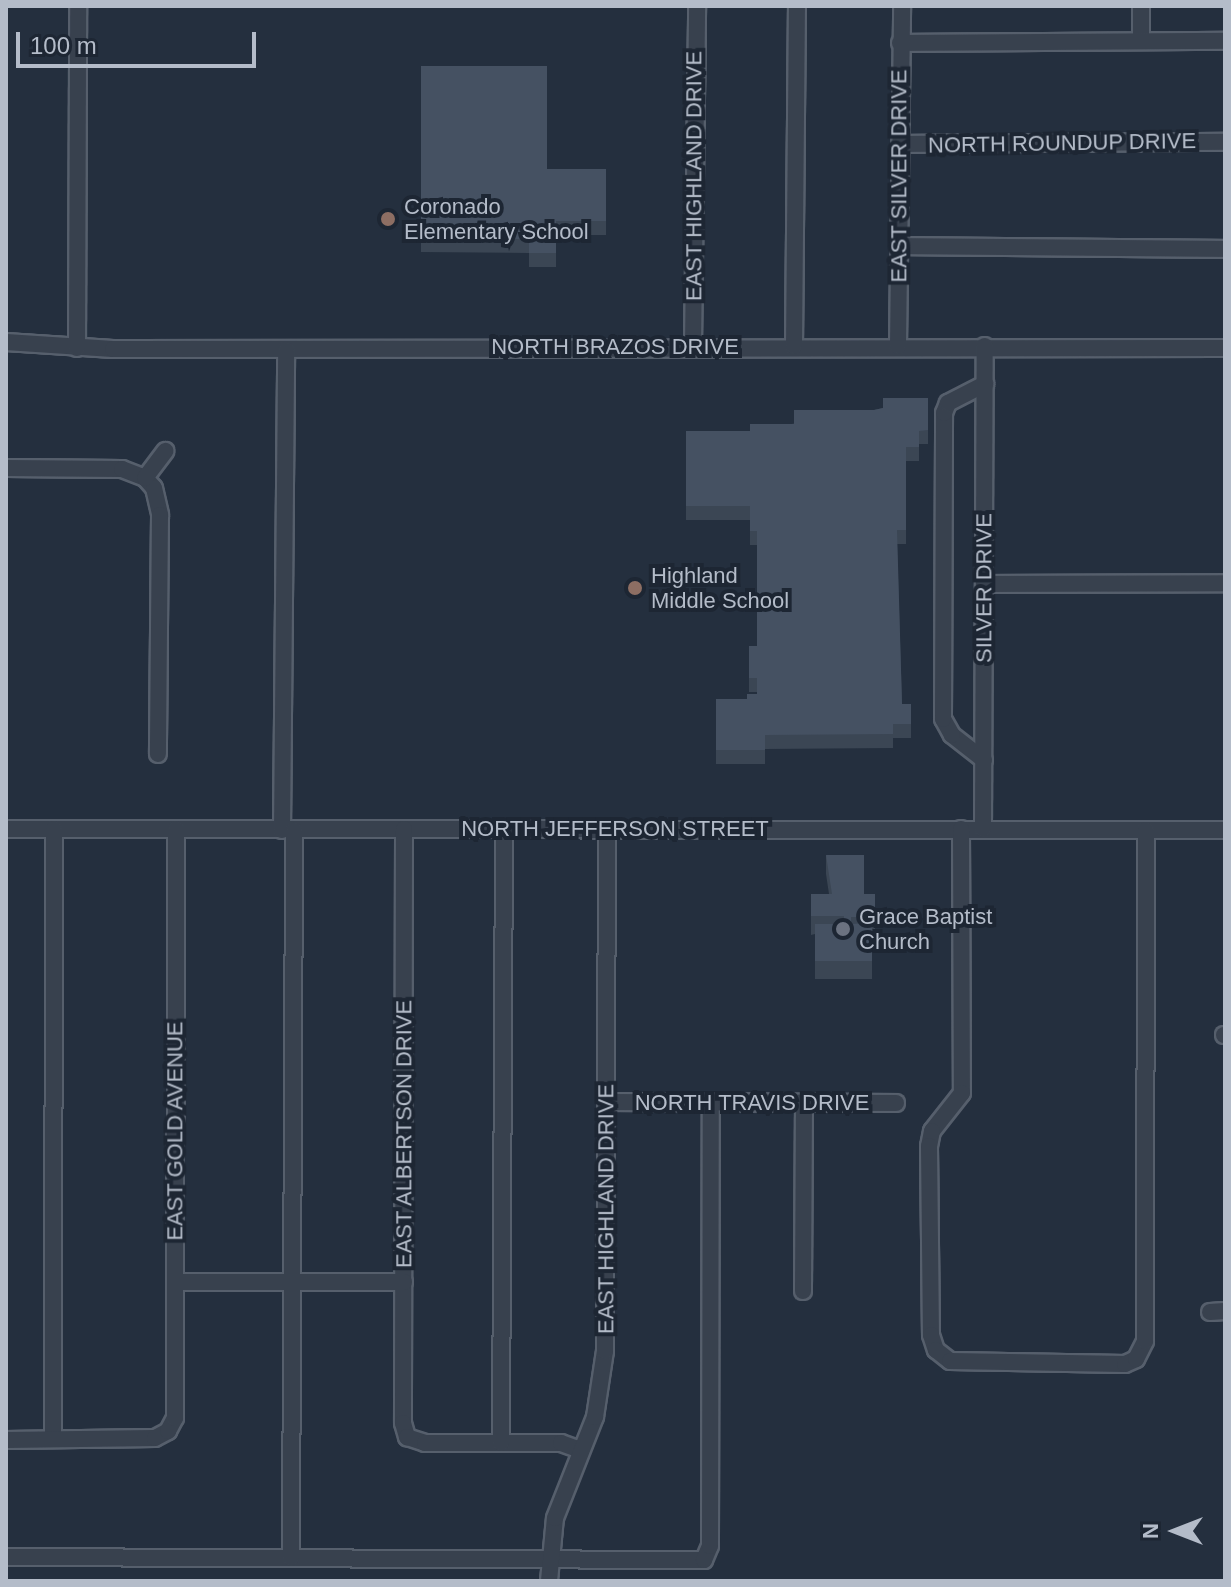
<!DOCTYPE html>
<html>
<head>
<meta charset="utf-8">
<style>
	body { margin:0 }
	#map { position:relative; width:1231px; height:1587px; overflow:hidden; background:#242f3e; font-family:Helvetica,sans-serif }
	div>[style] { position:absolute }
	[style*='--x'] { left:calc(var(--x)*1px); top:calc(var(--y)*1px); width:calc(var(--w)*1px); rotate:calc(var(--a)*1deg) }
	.roads { filter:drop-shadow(2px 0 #565f6c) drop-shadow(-2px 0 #565f6c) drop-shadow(0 2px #565f6c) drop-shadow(0 -2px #565f6c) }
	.minor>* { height:16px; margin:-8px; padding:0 8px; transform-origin:8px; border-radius:8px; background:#38414e }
	.wall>* { inset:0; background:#3b4654 }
	.building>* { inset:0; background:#455162 }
	.dots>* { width:22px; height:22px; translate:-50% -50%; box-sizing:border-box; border:4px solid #1d2633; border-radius:50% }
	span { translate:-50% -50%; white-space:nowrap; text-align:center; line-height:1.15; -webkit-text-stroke:8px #1d2633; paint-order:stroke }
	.street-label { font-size:22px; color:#b4bcc9 }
	.poi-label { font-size:22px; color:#b4bcc9 }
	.left { translate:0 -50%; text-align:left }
	.frame { position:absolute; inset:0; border:8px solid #b4bcc9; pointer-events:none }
	.north { position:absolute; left:1135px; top:1491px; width:80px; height:80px; -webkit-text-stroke:6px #1d2633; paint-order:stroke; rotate:270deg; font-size:22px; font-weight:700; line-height:32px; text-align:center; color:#b4bcc9 }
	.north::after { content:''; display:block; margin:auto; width:28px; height:36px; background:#b4bcc9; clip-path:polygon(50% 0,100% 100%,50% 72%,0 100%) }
	.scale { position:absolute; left:16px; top:32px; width:240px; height:36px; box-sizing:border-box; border:4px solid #b4bcc9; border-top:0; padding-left:10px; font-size:24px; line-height:28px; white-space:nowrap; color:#b4bcc9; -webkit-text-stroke:6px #1d2633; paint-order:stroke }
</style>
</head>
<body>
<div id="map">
	<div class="roads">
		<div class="minor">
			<i style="--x:1141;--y:41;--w:35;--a:-90"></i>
			<i style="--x:900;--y:43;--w:325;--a:-0.4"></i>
			<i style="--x:900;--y:144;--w:325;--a:-0.4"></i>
			<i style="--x:899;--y:246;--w:326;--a:0.5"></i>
			<i style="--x:6;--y:342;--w:107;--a:3.7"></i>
			<i style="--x:113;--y:349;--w:1112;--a:-0.05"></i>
			<i style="--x:693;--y:346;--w:340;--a:-89.3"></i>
			<i style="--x:794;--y:346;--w:340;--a:-89.5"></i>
			<i style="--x:898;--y:346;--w:340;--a:-89.3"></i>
			<i style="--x:77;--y:348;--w:342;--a:-89.8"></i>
			<i style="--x:6;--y:468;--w:116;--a:0.5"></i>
			<i style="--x:122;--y:469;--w:25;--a:21"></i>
			<i style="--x:145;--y:478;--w:13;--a:48"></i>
			<i style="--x:154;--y:488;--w:28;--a:77"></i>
			<i style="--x:160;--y:515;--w:239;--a:90.5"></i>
			<i style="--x:145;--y:478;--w:34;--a:-53"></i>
			<i style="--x:984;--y:584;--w:241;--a:-0.2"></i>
			<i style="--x:984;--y:760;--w:41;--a:-142"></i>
			<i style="--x:952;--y:735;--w:18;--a:-119"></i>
			<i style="--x:943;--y:719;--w:306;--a:-89.8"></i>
			<i style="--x:944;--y:413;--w:11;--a:-68"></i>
			<i style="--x:948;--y:403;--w:42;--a:-27.2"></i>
			<i style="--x:6;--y:829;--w:1219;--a:0.05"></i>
			<i style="--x:404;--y:829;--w:594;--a:90.1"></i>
			<i style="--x:403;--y:1423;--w:15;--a:74"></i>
			<i style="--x:407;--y:1437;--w:19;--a:18"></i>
			<i style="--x:425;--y:1443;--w:136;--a:0"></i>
			<i style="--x:561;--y:1443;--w:20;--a:20"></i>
			<i style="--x:961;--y:829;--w:264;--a:89.8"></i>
			<i style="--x:962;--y:1093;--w:48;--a:128.3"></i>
			<i style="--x:932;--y:1131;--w:15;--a:101"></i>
			<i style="--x:929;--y:1146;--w:189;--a:89.4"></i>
			<i style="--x:931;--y:1335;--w:16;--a:72"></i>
			<i style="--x:936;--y:1350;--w:18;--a:38"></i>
			<i style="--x:950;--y:1361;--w:175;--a:1"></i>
			<i style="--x:1125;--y:1364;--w:12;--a:-24"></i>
			<i style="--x:1136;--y:1359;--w:20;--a:-63"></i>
			<i style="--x:1145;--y:1341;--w:511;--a:-89.89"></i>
			<i style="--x:983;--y:829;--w:483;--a:-89.8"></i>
			<i style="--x:282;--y:830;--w:480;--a:-89.5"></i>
			<i style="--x:1224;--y:1035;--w:1;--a:0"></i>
			<i style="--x:608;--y:1102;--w:288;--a:0.2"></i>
			<i style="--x:175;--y:1282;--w:229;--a:0"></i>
			<i style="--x:803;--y:1291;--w:188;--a:-89.7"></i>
			<i style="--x:1210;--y:1312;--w:15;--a:-4"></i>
			<i style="--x:53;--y:1439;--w:610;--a:-89.91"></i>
			<i style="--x:6;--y:1440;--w:149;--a:-0.8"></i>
			<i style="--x:155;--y:1438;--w:15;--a:-28"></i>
			<i style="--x:168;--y:1431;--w:15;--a:-62"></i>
			<i style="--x:175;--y:1418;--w:589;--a:-89.9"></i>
			<i style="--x:501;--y:1443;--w:614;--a:-89.72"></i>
			<i style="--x:6;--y:1557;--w:698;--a:0.25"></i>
			<i style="--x:704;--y:1560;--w:15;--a:-67"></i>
			<i style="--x:710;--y:1546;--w:444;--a:-89.9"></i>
			<i style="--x:291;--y:1558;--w:728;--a:-89.76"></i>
			<i style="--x:549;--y:1581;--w:63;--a:-84.6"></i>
			<i style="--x:555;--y:1518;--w:109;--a:-68.4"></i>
			<i style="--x:595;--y:1417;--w:67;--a:-81.4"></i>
			<i style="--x:605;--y:1351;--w:522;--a:-89.78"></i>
		</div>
	</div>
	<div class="wall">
		<i style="clip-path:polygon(421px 66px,547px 169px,606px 169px,606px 235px,556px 235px,556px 267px,529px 267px,529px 253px,421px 252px)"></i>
		<i style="clip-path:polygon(928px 398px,928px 444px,919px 444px,919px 461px,906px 461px,906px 544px,897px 544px,902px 704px,911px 704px,911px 738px,893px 738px,893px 748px,765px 749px,765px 764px,716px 764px,716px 699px,747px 699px,757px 694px,757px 692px,749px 692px,749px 646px,757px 646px,757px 545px,750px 545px,750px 520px,686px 520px,686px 431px,750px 431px,874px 410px)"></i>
		<i style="clip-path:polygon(826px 855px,864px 894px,875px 894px,875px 935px,872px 935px,872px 979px,815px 979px,815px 934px,811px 935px,811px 894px,829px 894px,826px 874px)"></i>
	</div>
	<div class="building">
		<i style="clip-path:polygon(421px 66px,547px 66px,547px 169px,606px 169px,606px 221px,556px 221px,556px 253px,529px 253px,529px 239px,421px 239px)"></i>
		<i style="clip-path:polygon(883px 398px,928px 398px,928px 430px,919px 431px,919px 447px,906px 447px,906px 530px,897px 530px,902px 704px,911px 704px,911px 724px,893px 724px,893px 734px,765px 735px,765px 750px,716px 750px,716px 699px,747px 699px,747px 694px,757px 694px,757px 678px,749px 678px,749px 646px,757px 646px,757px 531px,750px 531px,750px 506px,686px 506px,686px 431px,750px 431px,750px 424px,794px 424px,794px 410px,874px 410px,883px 408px)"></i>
		<i style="clip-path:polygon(826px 855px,864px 855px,864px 894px,875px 894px,875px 917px,851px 917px,851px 924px,872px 923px,872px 961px,815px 961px,815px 924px,844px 924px,844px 916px,811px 916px,811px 894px,832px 894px)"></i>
	</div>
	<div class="dots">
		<i style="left:388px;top:219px;background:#8d6e63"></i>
		<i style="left:635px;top:588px;background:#8d6e63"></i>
		<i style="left:843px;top:929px;background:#6b7280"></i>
	</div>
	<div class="street-label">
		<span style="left:1062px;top:143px;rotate:-1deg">NORTH ROUNDUP DRIVE</span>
		<span style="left:694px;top:176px;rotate:-90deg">EAST HIGHLAND DRIVE</span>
		<span style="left:899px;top:176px;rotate:-90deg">EAST SILVER DRIVE</span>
		<span style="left:615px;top:347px">NORTH BRAZOS DRIVE</span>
		<span style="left:984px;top:588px;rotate:-90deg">SILVER DRIVE</span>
		<span style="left:615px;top:829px">NORTH JEFFERSON STREET</span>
		<span style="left:752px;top:1103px">NORTH TRAVIS DRIVE</span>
		<span style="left:175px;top:1131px;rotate:-90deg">EAST GOLD AVENUE</span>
		<span style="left:404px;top:1134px;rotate:-90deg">EAST ALBERTSON DRIVE</span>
		<span style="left:606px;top:1209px;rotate:-90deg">EAST HIGHLAND DRIVE</span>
	</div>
	<div class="poi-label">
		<span class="left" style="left:404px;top:219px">Coronado<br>Elementary School</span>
		<span class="left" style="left:651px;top:588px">Highland<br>Middle School</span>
		<span class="left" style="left:859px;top:929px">Grace Baptist<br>Church</span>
	</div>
	<div class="frame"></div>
	<div class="north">N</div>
	<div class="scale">100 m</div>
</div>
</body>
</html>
